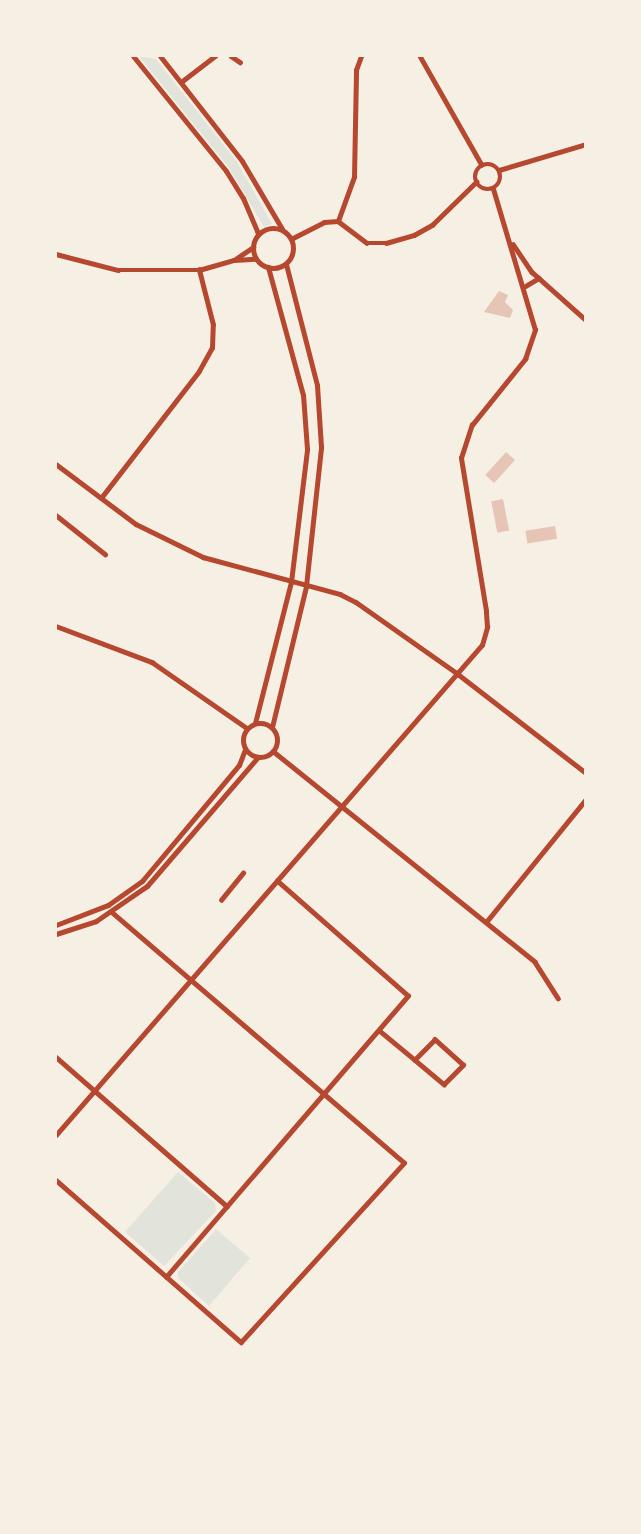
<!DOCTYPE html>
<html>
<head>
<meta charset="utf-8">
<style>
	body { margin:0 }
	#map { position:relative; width:641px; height:1534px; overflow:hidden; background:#f6efe4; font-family:Commissioner,sans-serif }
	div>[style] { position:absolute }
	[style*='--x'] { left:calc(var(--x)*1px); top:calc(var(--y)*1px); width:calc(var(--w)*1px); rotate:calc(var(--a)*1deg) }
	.green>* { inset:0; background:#e2e4dc }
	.building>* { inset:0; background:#e6c5b7; transform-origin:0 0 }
	.minor>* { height:4.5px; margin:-2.25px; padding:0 2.25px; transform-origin:2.25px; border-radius:2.25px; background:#b5482f }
	.minor>.ring { margin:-2.25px; padding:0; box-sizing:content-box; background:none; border:4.5px solid #b5482f; border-radius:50% }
	.tertiary>* { height:5px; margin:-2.5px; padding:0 2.5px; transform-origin:2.5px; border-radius:2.5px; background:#b5482f }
	.tertiary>.ring { margin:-2.5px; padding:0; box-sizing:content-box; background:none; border:5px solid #b5482f; border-radius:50% }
	span { translate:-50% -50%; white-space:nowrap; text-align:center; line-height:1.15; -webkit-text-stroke:4.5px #f6efe4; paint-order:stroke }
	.frame { position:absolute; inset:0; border:57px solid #f6efe4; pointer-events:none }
</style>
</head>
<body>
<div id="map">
	<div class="green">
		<i style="clip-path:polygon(139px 56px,156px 59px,237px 162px,272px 224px,264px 227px,229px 168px)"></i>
		<i style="clip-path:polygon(178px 1172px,215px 1203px,216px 1211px,164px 1266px,125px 1232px)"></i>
		<i style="clip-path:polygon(216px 1229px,250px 1258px,209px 1306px,178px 1278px,178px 1272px)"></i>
	</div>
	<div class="building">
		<i style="clip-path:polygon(499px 291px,508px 295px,505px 302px,513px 310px,510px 318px,484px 312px)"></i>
		<i style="left:506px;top:452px;width:12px;height:31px;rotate:42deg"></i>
		<i style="left:503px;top:499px;width:32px;height:12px;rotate:79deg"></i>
		<i style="left:555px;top:526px;width:13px;height:30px;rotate:81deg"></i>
	</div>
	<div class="minor">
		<i style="--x:231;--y:56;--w:11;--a:34"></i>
		<i style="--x:420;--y:56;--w:125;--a:60.4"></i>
		<i style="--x:181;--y:82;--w:43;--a:-37.4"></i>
		<i class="ring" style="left:475px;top:164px;width:21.5px;height:21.5px"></i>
		<i style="--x:499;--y:170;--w:91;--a:-16.6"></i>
		<i style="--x:338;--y:221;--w:47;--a:-70"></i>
		<i style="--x:354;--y:177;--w:107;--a:-88.9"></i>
		<i style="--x:356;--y:70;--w:15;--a:-70"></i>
		<i style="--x:291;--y:239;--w:37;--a:-27"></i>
		<i style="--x:324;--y:222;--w:14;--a:-4"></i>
		<i style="--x:338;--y:221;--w:36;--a:37"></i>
		<i style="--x:367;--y:243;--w:19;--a:0"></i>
		<i style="--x:386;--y:243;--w:29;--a:-16"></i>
		<i style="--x:414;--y:235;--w:21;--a:-29"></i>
		<i style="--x:432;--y:225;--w:62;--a:-44.3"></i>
		<i style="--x:513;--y:244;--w:34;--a:56"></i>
		<i style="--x:532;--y:272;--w:72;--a:41.6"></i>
		<i style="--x:56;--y:254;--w:64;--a:14.5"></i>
		<i style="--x:118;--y:270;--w:81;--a:0"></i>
		<i style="--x:199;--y:270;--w:36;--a:-16"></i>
		<i style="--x:234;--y:260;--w:22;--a:-3"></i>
		<i style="--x:234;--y:260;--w:23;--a:-34"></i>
		<i style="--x:524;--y:287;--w:17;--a:-31"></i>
		<i style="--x:56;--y:464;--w:100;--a:36.9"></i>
		<i style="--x:136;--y:524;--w:75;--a:26.2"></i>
		<i style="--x:203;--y:557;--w:142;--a:15.1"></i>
		<i style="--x:340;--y:594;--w:18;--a:27"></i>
		<i style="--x:356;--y:602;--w:125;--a:35.2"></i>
		<i style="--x:458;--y:674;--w:162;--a:37.7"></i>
		<i style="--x:101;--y:498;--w:160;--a:-52.3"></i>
		<i style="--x:199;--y:371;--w:26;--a:-61"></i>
		<i style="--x:212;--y:348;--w:23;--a:-88"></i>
		<i style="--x:213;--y:325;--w:57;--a:-104.3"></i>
		<i style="--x:56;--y:515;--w:63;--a:38.5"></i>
		<i style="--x:56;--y:626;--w:103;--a:20.6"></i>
		<i style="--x:152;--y:662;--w:116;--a:34.8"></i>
		<i style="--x:273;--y:751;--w:336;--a:38.8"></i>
		<i style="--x:535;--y:962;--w:43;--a:57.4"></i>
		<i style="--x:221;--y:900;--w:35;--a:-51"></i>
		<i style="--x:487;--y:921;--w:157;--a:-50.9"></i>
		<i style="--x:380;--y:1031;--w:45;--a:39.6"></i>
		<i style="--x:415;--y:1060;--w:38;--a:40"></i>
		<i style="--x:444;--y:1084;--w:27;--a:-45"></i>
		<i style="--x:463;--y:1065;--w:38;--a:-138"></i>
		<i style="--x:435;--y:1040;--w:28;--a:135"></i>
		<i style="--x:56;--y:1057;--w:227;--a:41.1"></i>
		<i style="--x:56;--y:1135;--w:649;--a:-49"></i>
		<i style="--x:482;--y:645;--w:19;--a:-74"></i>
		<i style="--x:487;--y:627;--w:16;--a:-94"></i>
		<i style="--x:486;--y:611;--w:155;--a:-99.3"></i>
		<i style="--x:461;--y:458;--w:35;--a:-72"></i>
		<i style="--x:472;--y:425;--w:85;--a:-51.2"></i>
		<i style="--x:525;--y:359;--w:31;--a:-71"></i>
		<i style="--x:535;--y:330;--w:147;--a:-106.6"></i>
		<i style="--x:56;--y:1180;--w:246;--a:41.2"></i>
		<i style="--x:241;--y:1342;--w:242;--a:-47.7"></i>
		<i style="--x:404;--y:1163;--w:384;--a:-139.4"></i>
		<i style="--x:166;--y:1277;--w:371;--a:-49.3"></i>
		<i style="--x:408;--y:996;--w:174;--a:-138.7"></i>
	</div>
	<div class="tertiary">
		<i style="--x:133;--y:56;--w:148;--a:51"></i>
		<i style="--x:226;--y:171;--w:32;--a:58"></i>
		<i style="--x:243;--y:198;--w:39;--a:67"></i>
		<i style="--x:160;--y:56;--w:133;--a:52"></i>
		<i style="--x:242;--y:161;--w:79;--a:59.5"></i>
		<i class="ring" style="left:253px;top:228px;width:35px;height:35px"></i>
		<i class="ring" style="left:243px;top:723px;width:29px;height:29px"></i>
		<i style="--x:255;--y:723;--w:146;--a:-75.7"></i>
		<i style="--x:291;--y:582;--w:134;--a:-83.1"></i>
		<i style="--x:307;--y:449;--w:54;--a:-94.2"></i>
		<i style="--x:303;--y:395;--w:133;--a:-105.3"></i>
		<i style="--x:272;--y:727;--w:145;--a:-76.4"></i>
		<i style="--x:306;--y:586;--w:140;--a:-83.8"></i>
		<i style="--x:321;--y:447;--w:62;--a:-93.7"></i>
		<i style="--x:317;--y:385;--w:125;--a:-104.4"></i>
		<i style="--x:56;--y:925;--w:56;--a:-21"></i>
		<i style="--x:108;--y:905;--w:42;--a:-35.2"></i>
		<i style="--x:142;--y:881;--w:151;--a:-50.1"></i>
		<i style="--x:239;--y:765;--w:17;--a:-69"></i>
		<i style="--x:56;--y:934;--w:42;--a:-18"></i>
		<i style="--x:96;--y:921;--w:62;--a:-34.5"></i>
		<i style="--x:147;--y:886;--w:170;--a:-49.3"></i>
	</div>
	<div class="frame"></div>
</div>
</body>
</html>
